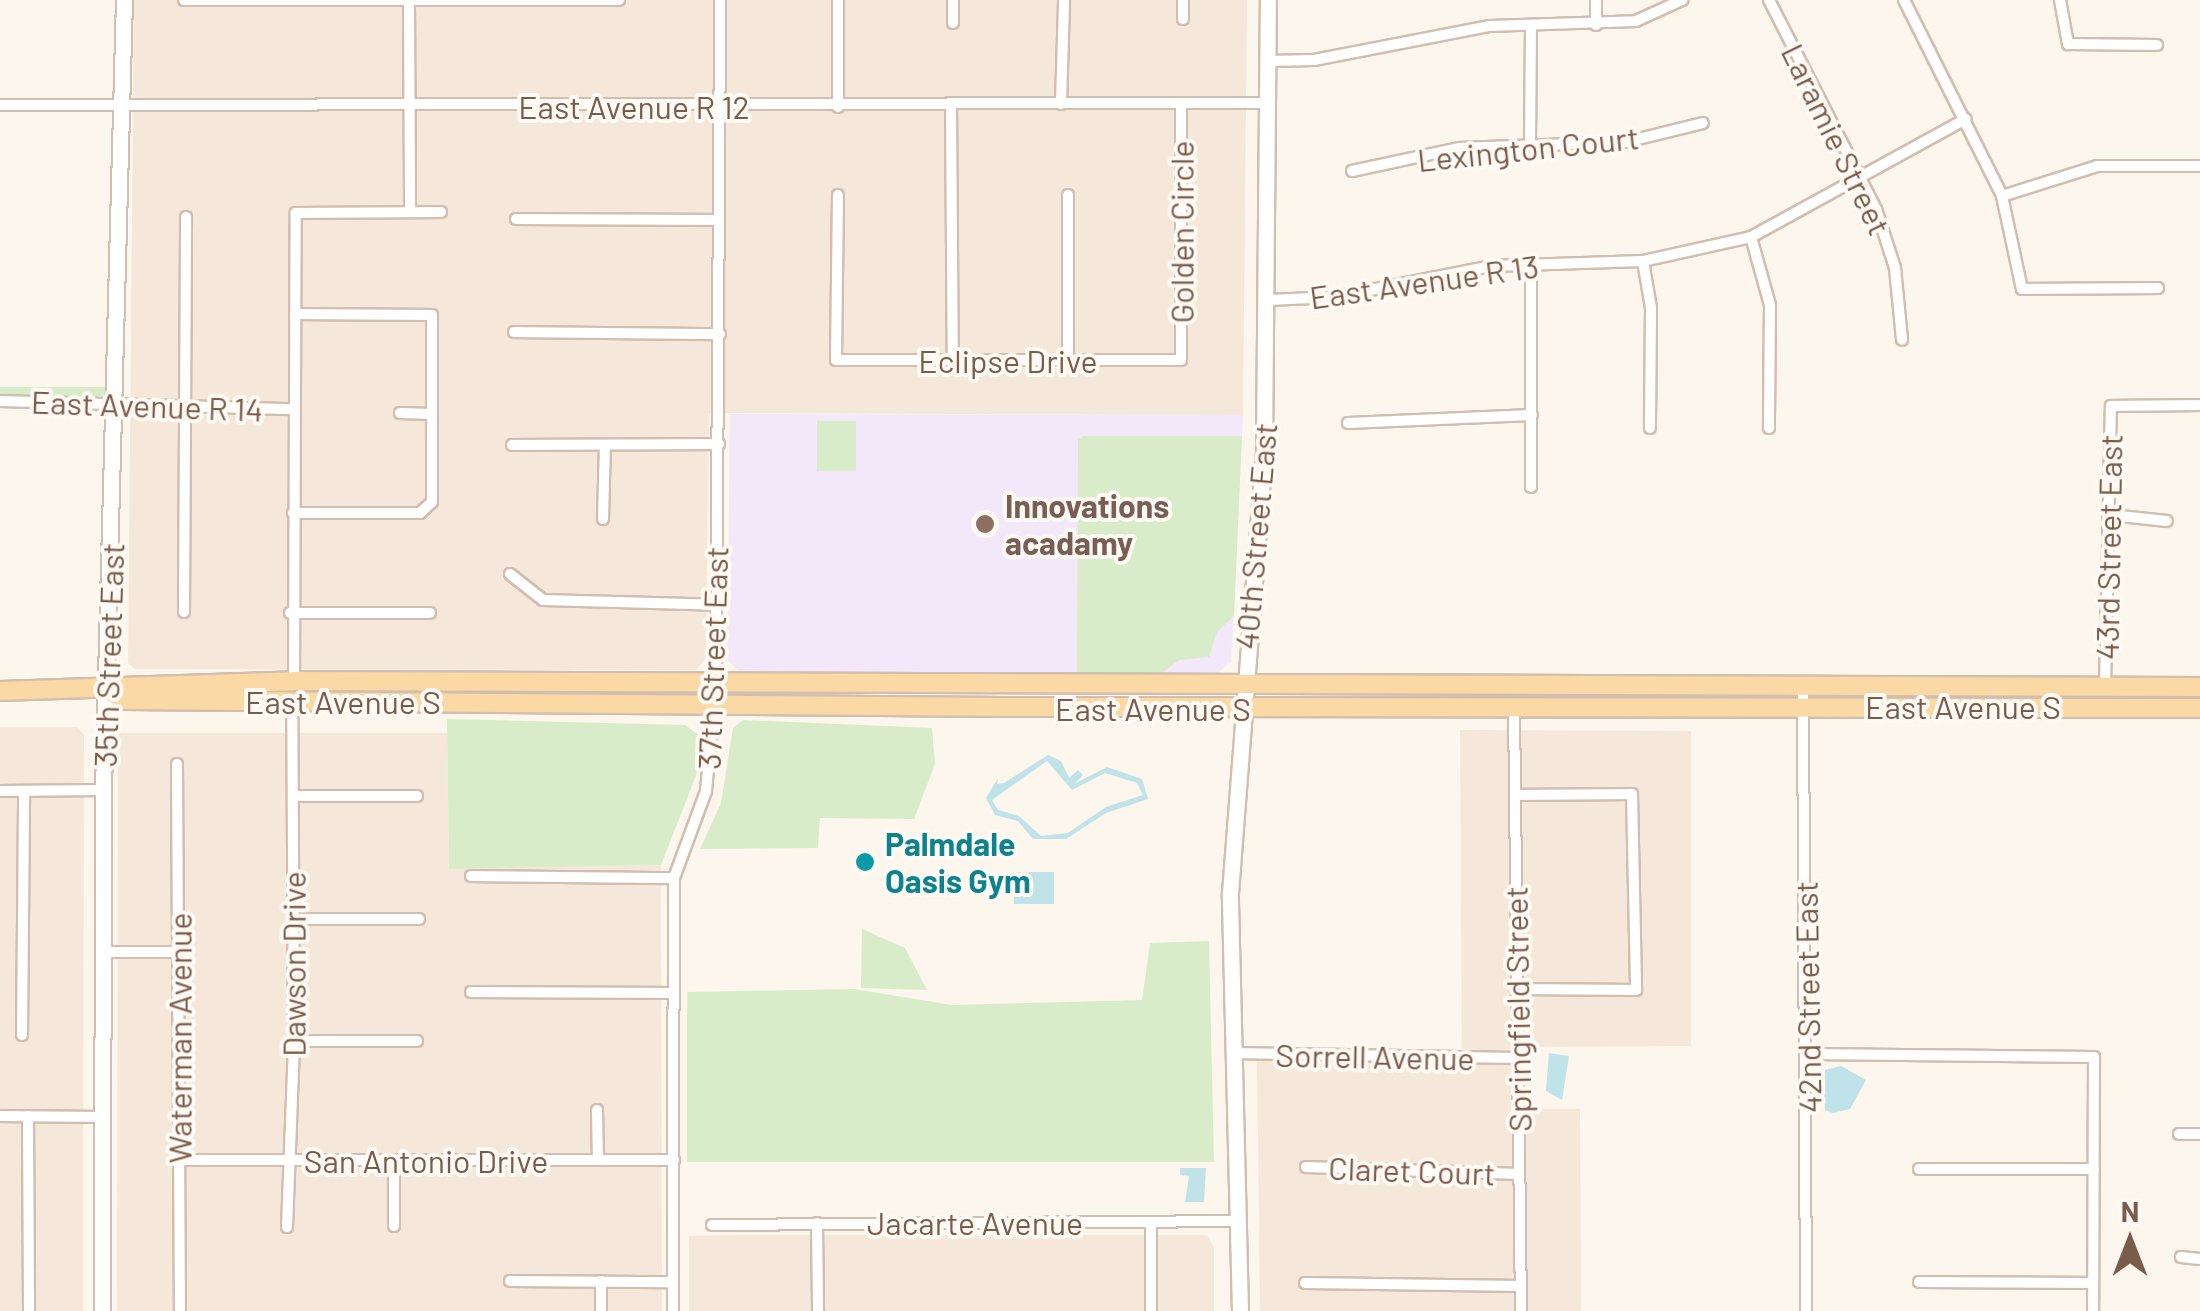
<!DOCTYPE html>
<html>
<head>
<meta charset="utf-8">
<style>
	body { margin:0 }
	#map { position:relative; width:2200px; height:1311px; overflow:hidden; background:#fdf6ec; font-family:Barlow,sans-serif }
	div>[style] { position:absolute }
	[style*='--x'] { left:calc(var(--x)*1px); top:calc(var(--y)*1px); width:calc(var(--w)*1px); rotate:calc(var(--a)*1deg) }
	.residential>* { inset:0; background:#f5e8da }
	.education>* { inset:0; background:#f3e8fa }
	.green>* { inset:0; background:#d8ecc9; transform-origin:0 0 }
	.water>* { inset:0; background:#bfe3e8; transform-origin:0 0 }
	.roads { filter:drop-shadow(2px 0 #d1beb0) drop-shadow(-2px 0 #d1beb0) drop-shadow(0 2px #d1beb0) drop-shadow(0 -2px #d1beb0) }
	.street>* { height:10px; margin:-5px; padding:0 5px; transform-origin:5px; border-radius:5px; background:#fff }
	.secondary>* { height:15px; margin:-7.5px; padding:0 7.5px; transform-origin:7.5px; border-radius:7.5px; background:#fff }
	.primary>* { height:18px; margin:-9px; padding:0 9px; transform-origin:9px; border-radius:9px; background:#fbd9a5 }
	.dots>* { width:28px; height:28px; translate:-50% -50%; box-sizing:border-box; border:5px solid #fffaf3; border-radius:50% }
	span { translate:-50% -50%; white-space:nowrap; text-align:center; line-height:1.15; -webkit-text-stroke:8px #fffaf3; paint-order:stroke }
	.street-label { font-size:32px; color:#7a5c4d }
	.education-label { font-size:32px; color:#785e54; font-weight:700 }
	.left { translate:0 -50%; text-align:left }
	.culture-label { font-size:32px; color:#0d838f; font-weight:700 }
	.north { position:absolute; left:2080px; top:1191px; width:100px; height:100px; -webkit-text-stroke:8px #fffaf3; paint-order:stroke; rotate:0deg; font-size:28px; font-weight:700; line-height:40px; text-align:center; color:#7a5c4d }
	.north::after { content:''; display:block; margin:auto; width:35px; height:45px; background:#7a5c4d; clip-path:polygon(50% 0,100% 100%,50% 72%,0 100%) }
</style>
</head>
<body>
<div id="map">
	<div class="residential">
		<i style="clip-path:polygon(134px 0,1247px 0,1243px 415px,709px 413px,706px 658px,696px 670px,135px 669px,128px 663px)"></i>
		<i style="clip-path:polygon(0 727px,77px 727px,84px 735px,83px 1311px,0 1311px)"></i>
		<i style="clip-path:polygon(1460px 730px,1691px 731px,1691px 1046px,1528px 1047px,1527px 1109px,1580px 1109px,1581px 1311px,1260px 1311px,1257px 1060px,1417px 1060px,1462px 1069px)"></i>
		<i style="clip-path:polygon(118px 733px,447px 733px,449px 869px,661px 865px,662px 1311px,117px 1311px)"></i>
		<i style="clip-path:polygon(737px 1235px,1207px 1235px,1214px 1247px,1214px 1311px,689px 1311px,689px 1236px)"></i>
	</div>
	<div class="education">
		<i style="clip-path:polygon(730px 414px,1243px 415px,1231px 662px,1218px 673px,740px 672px,727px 660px)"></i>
	</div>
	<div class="green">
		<i style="left:0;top:387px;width:111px;height:9px"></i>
		<i style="left:817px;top:421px;width:39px;height:50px"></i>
		<i style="clip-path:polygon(1084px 436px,1242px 436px,1234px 616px,1217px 632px,1209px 657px,1179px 660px,1162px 673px,1077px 673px,1078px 440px)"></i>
		<i style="clip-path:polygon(447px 719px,685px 725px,700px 736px,697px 773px,661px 865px,449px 869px)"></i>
		<i style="clip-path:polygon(743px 720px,932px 728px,935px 764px,914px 819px,820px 818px,818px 848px,700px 849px,721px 803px,733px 728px)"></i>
		<i style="clip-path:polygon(862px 929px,905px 948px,927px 990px,861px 988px)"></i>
		<i style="clip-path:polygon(1209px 941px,1214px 1162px,687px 1162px,687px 992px,854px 989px,952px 1005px,1142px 1000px,1150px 943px)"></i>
	</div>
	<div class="water">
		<i style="clip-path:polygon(evenodd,1048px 755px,1061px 761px,1069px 778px,1078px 770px,1083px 775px,1074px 784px,1107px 767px,1142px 779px,1148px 799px,1106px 813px,1066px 839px,1033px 839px,1018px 821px,995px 815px,986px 798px,998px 778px,997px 784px,1004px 783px,1048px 755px,1047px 761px,1072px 790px,1105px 773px,1137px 783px,1143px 795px,1106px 807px,1068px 833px,1041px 836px,1019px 816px,998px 810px,992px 800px,1047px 761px)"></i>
		<i style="left:1014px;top:872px;width:40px;height:32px"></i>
		<i style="clip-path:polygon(1549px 1053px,1569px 1056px,1562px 1100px,1546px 1091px)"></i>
		<i style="clip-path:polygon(1841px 1066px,1866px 1080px,1850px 1109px,1833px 1113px,1825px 1110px,1823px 1085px,1825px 1070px)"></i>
		<i style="clip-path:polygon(1180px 1168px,1206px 1168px,1204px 1202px,1185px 1202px,1189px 1176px,1180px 1175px)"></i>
	</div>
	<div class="roads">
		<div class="street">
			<i style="--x:184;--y:0;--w:435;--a:0"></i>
			<i style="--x:838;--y:0;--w:107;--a:90"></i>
			<i style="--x:953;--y:0;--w:23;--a:90"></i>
			<i style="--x:1596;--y:0;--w:25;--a:90"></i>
			<i style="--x:1769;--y:0;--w:235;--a:62.9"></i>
			<i style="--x:1876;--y:209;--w:62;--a:72.1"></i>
			<i style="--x:1895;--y:268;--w:72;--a:84.4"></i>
			<i style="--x:1904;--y:0;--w:219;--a:63.4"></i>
			<i style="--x:2002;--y:196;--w:95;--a:77.9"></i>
			<i style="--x:2022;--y:289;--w:136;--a:-0.4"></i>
			<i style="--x:2060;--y:0;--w:45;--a:79.7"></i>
			<i style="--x:2068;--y:44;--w:89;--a:0.6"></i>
			<i style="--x:409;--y:4;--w:208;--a:89.7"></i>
			<i style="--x:1183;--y:19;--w:19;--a:-90"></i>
			<i style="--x:1267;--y:61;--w:47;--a:-1.2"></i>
			<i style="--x:1314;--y:60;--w:178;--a:-11"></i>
			<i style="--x:1489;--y:26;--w:147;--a:-1.9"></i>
			<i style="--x:1636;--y:21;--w:51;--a:-24.5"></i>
			<i style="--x:1061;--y:104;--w:104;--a:-88.3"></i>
			<i style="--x:0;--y:105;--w:1267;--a:-0.09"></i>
			<i style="--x:951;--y:105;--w:255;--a:89.6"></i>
			<i style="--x:1530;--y:142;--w:117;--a:-89.5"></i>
			<i style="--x:1352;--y:171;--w:109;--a:-12.1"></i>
			<i style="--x:1459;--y:148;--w:167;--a:-2.1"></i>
			<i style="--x:1626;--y:142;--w:79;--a:-13.9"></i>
			<i style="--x:838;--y:195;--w:165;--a:90.7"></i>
			<i style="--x:836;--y:360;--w:345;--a:0"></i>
			<i style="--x:1181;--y:360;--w:256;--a:-90"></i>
			<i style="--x:1068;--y:195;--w:165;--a:90"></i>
			<i style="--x:2002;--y:196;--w:100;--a:-17.5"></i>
			<i style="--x:2097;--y:166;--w:103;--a:0"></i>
			<i style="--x:516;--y:219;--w:202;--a:0.3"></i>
			<i style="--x:1751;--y:237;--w:71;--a:74.4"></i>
			<i style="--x:1770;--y:305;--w:123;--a:90.5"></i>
			<i style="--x:1643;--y:261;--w:48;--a:80.3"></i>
			<i style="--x:1651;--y:308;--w:120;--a:90.5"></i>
			<i style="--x:1531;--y:264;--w:223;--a:90"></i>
			<i style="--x:1268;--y:300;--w:67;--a:-2.6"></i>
			<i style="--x:1335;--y:297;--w:159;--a:-11.2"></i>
			<i style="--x:1491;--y:266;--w:152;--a:-1.9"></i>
			<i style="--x:1643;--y:261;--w:111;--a:-12.5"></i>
			<i style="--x:1751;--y:237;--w:245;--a:-28.8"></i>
			<i style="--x:514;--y:332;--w:206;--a:0.6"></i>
			<i style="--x:0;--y:401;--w:294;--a:1.6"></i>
			<i style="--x:400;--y:413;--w:31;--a:2"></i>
			<i style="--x:1348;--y:423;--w:184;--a:-2.5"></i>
			<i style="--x:512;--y:445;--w:207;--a:-0.3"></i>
			<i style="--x:293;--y:513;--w:127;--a:0"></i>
			<i style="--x:420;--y:513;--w:16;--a:-43"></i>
			<i style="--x:432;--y:502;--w:187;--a:-90"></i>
			<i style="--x:432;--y:315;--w:137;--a:-179.6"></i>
			<i style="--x:2111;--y:515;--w:56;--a:6.1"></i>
			<i style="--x:603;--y:519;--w:74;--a:-88.5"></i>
			<i style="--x:510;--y:574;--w:42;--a:38.2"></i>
			<i style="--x:543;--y:600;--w:174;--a:1.6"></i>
			<i style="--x:184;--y:612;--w:395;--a:-89.7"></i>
			<i style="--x:290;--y:613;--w:140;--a:0"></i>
			<i style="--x:294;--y:681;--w:468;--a:-89.8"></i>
			<i style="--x:296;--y:213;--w:145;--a:-0.4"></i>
			<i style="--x:1803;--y:685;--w:626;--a:89.73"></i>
			<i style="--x:2105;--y:687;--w:281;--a:-88.8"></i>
			<i style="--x:2111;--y:406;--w:89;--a:-0.6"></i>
			<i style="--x:1514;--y:706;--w:605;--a:89.34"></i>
			<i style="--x:177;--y:764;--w:547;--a:89.69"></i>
			<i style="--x:0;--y:791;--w:103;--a:-0.6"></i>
			<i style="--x:1515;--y:795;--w:117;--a:-0.5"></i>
			<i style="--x:1632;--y:794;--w:196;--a:88.8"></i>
			<i style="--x:1636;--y:990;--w:119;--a:-179.5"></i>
			<i style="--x:293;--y:796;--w:124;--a:0"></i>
			<i style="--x:471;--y:876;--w:203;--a:0.6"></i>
			<i style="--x:293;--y:919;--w:126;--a:0"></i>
			<i style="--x:102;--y:952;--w:76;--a:0"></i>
			<i style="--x:471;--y:992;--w:203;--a:0.3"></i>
			<i style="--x:22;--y:1035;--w:244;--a:-89.5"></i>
			<i style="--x:294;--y:1041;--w:123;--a:0"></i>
			<i style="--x:1232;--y:1053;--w:285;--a:1"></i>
			<i style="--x:1809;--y:1054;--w:285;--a:0.6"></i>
			<i style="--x:2094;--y:1057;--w:254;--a:90.2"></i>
			<i style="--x:597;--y:1110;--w:50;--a:88.9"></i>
			<i style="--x:0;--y:1116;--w:100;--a:0.6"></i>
			<i style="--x:28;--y:1116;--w:195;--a:89.7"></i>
			<i style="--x:2179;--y:1134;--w:21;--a:0"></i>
			<i style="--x:179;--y:1160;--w:495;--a:0"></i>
			<i style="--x:394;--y:1160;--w:66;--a:90"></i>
			<i style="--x:1306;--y:1167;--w:213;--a:1.9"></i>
			<i style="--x:1919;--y:1169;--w:175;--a:0"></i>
			<i style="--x:1151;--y:1222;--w:89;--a:90"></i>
			<i style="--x:817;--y:1223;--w:88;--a:89.3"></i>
			<i style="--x:712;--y:1225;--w:527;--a:-0.43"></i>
			<i style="--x:287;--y:1227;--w:186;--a:-87.8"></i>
			<i style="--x:294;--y:1041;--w:340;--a:-90.3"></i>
			<i style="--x:2181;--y:1257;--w:19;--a:6"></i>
			<i style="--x:510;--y:1281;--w:163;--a:0.4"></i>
			<i style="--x:601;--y:1281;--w:30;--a:90"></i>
			<i style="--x:1919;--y:1282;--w:174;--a:0.3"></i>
			<i style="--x:1305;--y:1283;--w:216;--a:0.8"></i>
			<i style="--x:673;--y:1311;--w:433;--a:-89.9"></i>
			<i style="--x:674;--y:878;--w:93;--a:-69.8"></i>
			<i style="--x:706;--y:791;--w:108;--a:-84.7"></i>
			<i style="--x:716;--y:683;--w:683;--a:-89.66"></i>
		</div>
		<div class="secondary">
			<i style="--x:102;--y:1311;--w:521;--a:-89.89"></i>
			<i style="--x:103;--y:790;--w:790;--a:-88.48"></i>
			<i style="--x:1240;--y:1311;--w:418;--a:-91.4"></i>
			<i style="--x:1230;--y:893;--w:447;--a:-85.6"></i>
			<i style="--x:1264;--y:447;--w:447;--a:-89.5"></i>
		</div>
		<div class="primary">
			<i style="--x:0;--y:691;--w:294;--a:-1.9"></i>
			<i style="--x:294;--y:681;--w:1906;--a:0.18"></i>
			<i style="--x:109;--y:691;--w:17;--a:31"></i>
			<i style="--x:124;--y:700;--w:882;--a:0.45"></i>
			<i style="--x:1006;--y:707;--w:1194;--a:0.05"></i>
		</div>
	</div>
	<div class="dots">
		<i style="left:985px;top:524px;background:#8d6e63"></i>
		<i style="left:865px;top:862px;background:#0f9aa8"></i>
	</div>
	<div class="street-label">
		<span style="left:634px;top:106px">East Avenue R 12</span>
		<span style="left:1837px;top:139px;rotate:64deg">Laramie Street</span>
		<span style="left:1528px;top:148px;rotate:-6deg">Lexington Court</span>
		<span style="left:1181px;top:232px;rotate:-90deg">Golden Circle</span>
		<span style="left:1424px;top:281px;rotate:-8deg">East Avenue R 13</span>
		<span style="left:1008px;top:360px">Eclipse Drive</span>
		<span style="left:147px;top:405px;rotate:2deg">East Avenue R 14</span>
		<span style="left:1255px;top:536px;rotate:-85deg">40th Street East</span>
		<span style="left:2108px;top:547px;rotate:-89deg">43rd Street East</span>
		<span style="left:108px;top:655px;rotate:-88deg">35th Street East</span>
		<span style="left:712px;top:658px;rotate:-88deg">37th Street East</span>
		<span style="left:343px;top:701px">East Avenue S</span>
		<span style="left:1963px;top:706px">East Avenue S</span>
		<span style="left:1153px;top:708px">East Avenue S</span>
		<span style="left:293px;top:964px;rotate:-90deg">Dawson Drive</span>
		<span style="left:1807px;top:997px;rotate:-91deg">42nd Street East</span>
		<span style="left:1517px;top:1009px;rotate:-91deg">Springfield Street</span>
		<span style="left:179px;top:1038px;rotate:-90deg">Waterman Avenue</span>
		<span style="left:1375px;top:1056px;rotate:1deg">Sorrell Avenue</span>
		<span style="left:426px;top:1160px">San Antonio Drive</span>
		<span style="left:1412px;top:1170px;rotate:2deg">Claret Court</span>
		<span style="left:975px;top:1222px">Jacarte Avenue</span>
	</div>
	<div class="education-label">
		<span class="left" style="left:1005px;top:524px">Innovations<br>acadamy</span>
	</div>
	<div class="culture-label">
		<span class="left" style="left:885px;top:862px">Palmdale<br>Oasis Gym</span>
	</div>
	<div class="north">N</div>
</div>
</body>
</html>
